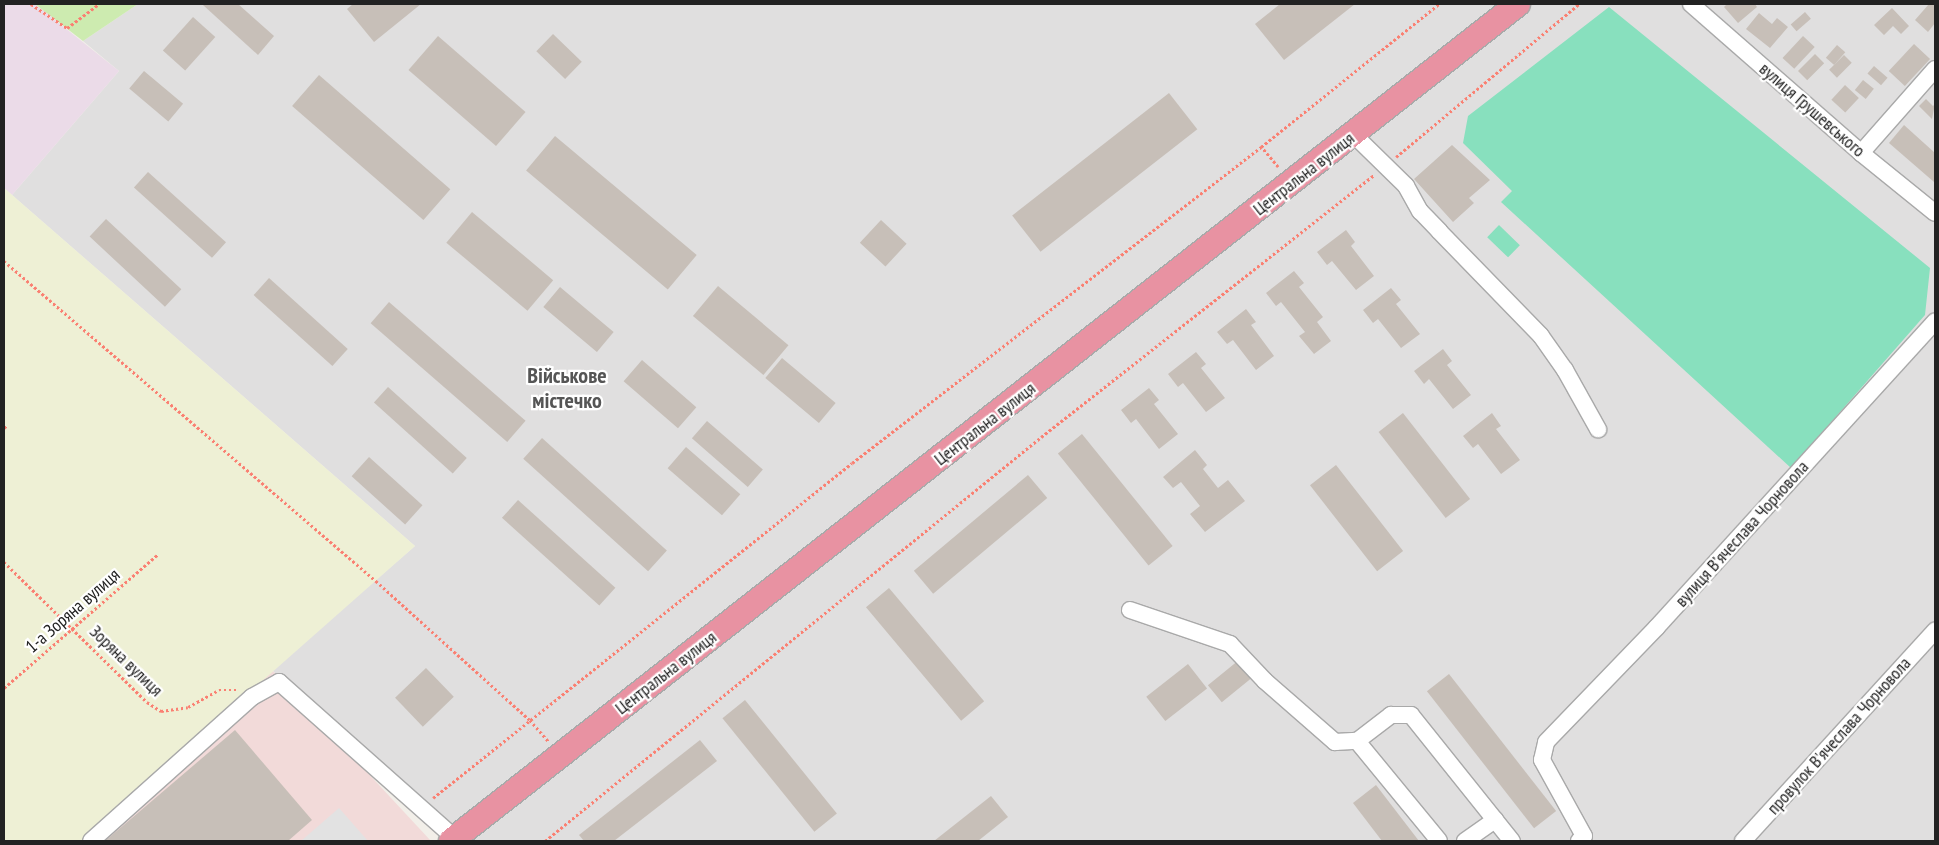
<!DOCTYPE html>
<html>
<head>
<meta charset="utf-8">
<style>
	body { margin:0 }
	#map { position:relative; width:1939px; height:845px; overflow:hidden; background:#f2efe9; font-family:"PT Sans Narrow",sans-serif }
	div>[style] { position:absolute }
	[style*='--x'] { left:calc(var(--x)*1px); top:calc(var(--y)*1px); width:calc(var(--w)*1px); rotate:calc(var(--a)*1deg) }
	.residential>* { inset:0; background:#e0dfdf }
	.commercial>* { inset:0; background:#f2dad9 }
	.industrial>* { inset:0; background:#ebdbe8 }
	.farmland>* { inset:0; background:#eef0d5 }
	.grass>* { inset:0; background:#cdebb0 }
	.pitch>* { inset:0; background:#88e0be; transform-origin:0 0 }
	.parking>* { inset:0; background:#e2e2e2 }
	.building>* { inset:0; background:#c7bfb8; transform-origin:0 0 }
	.path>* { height:2.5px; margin-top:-1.25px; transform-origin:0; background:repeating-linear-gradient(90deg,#fa8072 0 2.5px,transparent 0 5px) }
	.roads { filter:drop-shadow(1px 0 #a9a9a9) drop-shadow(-1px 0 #a9a9a9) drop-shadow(0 1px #a9a9a9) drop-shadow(0 -1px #a9a9a9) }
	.minor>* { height:16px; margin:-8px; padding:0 8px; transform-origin:8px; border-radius:8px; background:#fff }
	.highway>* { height:24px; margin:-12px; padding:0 12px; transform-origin:12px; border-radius:12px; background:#e892a2 }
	span { translate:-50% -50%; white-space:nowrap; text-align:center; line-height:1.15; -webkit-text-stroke:4.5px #fff; paint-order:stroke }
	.street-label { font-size:18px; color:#222 }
	.district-label { font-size:22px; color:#555; font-weight:700 }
	.frame { position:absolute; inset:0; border:5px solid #222; pointer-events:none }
</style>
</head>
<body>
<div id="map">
	<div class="residential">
		<i style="clip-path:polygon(138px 4px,1690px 4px,1935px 213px,1935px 841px,451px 841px,272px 670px,415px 546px,12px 195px,119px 71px,83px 41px)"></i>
		<i style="clip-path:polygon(1693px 4px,1935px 4px,1935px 209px)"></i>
	</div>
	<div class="commercial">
		<i style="clip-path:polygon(272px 670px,431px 841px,81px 841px)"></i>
	</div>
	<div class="industrial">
		<i style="clip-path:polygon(4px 4px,35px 4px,119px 71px,12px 195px,4px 188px)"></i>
	</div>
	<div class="farmland">
		<i style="clip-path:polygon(4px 188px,415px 546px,81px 841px,4px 841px)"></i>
	</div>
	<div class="grass">
		<i style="clip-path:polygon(35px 4px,138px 4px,83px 41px)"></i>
	</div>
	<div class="pitch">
		<i style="clip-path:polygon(1609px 7px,1930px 268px,1925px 315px,1791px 468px,1501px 202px,1512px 191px,1463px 143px,1468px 116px)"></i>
		<i style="left:1499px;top:225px;width:29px;height:17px;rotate:44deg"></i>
	</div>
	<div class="parking">
		<i style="clip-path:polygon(339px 808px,368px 841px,301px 841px)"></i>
	</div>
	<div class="building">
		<i style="clip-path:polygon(238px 4px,274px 36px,258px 55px,203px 5px)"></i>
		<i style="clip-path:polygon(353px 4px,421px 4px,374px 42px,347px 9px)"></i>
		<i style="clip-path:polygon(1280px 4px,1355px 4px,1284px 60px,1255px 24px)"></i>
		<i style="clip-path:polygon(1727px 4px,1755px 4px,1757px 7px,1738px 23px,1724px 7px)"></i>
		<i style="clip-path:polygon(1929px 4px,1935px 4px,1935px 23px,1928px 32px,1915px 20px)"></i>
		<i style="clip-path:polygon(1892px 8px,1909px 26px,1901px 34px,1893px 26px,1884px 35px,1874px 25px)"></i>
		<i style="left:1805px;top:12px;width:9px;height:19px;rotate:49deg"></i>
		<i style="clip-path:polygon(1759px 13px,1772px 24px,1777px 18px,1788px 27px,1770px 48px,1746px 29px)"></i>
		<i style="left:193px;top:17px;width:30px;height:45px;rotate:42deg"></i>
		<i style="left:553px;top:34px;width:40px;height:24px;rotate:44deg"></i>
		<i style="left:438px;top:36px;width:116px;height:45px;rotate:41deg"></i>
		<i style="left:1803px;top:36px;width:16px;height:30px;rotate:43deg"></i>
		<i style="left:1914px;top:44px;width:22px;height:37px;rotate:43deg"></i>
		<i style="left:1837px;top:45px;width:11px;height:17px;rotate:41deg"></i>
		<i style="left:1815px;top:54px;width:13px;height:24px;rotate:45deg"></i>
		<i style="left:1844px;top:55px;width:11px;height:21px;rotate:45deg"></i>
		<i style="left:1874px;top:66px;width:18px;height:10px;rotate:41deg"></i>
		<i style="left:144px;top:71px;width:51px;height:23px;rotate:40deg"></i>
		<i style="left:319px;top:75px;width:174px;height:41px;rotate:41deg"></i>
		<i style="left:1863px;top:80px;width:14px;height:13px;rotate:39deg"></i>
		<i style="left:1845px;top:85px;width:19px;height:20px;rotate:43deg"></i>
		<i style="left:1169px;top:93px;width:46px;height:199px;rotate:52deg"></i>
		<i style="clip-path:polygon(1926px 99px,1933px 106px,1935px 104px,1932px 119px,1919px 106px)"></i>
		<i style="clip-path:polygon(1904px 125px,1935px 153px,1934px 182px,1889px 143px)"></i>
		<i style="left:555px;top:136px;width:185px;height:45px;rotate:40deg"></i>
		<i style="clip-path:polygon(1452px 145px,1490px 180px,1469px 198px,1474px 203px,1453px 222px,1414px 179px)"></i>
		<i style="left:148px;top:172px;width:105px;height:21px;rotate:42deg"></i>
		<i style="left:472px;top:212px;width:106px;height:40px;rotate:40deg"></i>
		<i style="left:106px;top:219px;width:103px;height:24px;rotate:43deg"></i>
		<i style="left:881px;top:220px;width:35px;height:31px;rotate:43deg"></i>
		<i style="clip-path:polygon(1346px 230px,1355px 242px,1351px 246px,1374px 276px,1356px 290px,1332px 261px,1327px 265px,1317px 252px)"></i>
		<i style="clip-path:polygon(1294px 271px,1304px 283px,1299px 287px,1323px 317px,1317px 322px,1331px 341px,1314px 354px,1299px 336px,1305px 332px,1281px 302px,1276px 306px,1266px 293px)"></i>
		<i style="left:269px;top:278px;width:106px;height:23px;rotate:42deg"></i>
		<i style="left:718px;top:286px;width:92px;height:39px;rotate:40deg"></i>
		<i style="left:560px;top:287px;width:70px;height:26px;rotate:40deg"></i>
		<i style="clip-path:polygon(1391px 288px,1401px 300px,1396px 304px,1420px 334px,1401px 348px,1378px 319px,1373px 323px,1363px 310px)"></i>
		<i style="left:389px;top:302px;width:181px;height:28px;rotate:41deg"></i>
		<i style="clip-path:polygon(1246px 309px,1256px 322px,1251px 325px,1274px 356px,1256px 370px,1233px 340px,1227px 344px,1217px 332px)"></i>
		<i style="clip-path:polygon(1443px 349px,1452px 361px,1447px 365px,1471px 395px,1453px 409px,1429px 379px,1424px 384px,1414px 371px)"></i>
		<i style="clip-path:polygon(1196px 352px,1206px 364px,1201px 368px,1225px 398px,1206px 412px,1183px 383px,1178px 387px,1168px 374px)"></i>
		<i style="left:782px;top:358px;width:70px;height:26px;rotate:40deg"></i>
		<i style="left:642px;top:360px;width:72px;height:28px;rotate:41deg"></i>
		<i style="left:388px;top:387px;width:106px;height:21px;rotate:42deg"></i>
		<i style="clip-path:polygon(1149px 388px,1159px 400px,1154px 404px,1178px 434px,1159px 449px,1136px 419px,1131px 423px,1121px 410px)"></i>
		<i style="left:1403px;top:413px;width:109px;height:31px;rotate:52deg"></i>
		<i style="clip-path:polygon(1492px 413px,1501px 426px,1496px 429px,1520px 460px,1501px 474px,1478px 444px,1473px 448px,1463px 436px)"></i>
		<i style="left:707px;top:421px;width:74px;height:23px;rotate:41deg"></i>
		<i style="left:1082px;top:434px;width:144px;height:31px;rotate:51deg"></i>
		<i style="left:542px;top:438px;width:168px;height:28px;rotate:42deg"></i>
		<i style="left:686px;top:447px;width:72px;height:28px;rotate:41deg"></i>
		<i style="clip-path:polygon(1195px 450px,1207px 465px,1203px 469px,1218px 488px,1228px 480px,1245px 501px,1205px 532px,1190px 514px,1200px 506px,1181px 482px,1173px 488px,1163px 477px)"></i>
		<i style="left:369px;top:457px;width:72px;height:26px;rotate:42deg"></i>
		<i style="left:1336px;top:465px;width:109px;height:33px;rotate:52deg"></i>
		<i style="left:1028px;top:475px;width:30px;height:149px;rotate:50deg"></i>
		<i style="left:518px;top:500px;width:131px;height:24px;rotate:42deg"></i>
		<i style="left:889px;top:588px;width:148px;height:30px;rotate:50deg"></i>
		<i style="left:1239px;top:660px;width:22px;height:40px;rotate:51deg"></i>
		<i style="left:1188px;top:664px;width:31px;height:53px;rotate:52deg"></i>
		<i style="left:426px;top:668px;width:40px;height:43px;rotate:46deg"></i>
		<i style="left:1449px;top:674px;width:174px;height:28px;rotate:52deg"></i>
		<i style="left:745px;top:700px;width:146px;height:29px;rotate:51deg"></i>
		<i style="clip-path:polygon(235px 730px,312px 820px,288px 841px,105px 841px)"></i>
		<i style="clip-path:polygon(700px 740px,717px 761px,614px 841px,584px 841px,579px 835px)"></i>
		<i style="clip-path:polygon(1376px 785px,1419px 841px,1382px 841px,1353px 803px)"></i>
		<i style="clip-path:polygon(991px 796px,1008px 817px,978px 841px,934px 841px)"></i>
	</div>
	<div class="path">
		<i style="--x:31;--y:4;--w:43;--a:33.7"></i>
		<i style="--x:67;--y:28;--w:40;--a:-37"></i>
		<i style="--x:1396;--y:157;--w:239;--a:-39.9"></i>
		<i style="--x:1278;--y:167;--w:26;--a:-130"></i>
		<i style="--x:1261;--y:147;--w:228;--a:-38.8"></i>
		<i style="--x:4;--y:261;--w:491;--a:40.7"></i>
		<i style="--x:376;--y:581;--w:207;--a:42.1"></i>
		<i style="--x:530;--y:720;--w:28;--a:49"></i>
		<i style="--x:4;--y:428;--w:4;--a:-45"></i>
		<i style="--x:4;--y:562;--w:200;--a:44.4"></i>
		<i style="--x:147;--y:702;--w:17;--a:33"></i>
		<i style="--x:161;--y:711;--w:27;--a:-8"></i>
		<i style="--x:188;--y:707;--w:35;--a:-29"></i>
		<i style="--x:219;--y:690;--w:18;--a:0"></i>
		<i style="--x:4;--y:688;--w:204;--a:-41"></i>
		<i style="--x:433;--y:798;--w:536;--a:-38.64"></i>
		<i style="--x:852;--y:463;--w:517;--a:-37.69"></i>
		<i style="--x:545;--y:841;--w:640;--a:-39.16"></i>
		<i style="--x:1041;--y:437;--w:424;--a:-38.2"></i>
	</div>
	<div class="roads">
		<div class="minor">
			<i style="--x:1691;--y:4;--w:226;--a:41.2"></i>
			<i style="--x:1861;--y:153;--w:95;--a:39"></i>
			<i style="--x:1354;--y:135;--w:73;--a:44.4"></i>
			<i style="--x:1406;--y:186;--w:29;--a:61"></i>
			<i style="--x:1420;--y:211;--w:28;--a:46"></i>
			<i style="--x:1439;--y:231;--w:146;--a:45.8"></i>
			<i style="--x:1541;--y:336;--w:42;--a:54.8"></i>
			<i style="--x:1565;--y:370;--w:68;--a:60.8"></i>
			<i style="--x:1861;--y:153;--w:112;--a:-48.6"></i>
			<i style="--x:1130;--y:610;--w:106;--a:18.8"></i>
			<i style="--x:1230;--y:644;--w:51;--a:46.6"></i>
			<i style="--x:1265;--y:681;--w:93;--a:41.1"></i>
			<i style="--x:1335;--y:742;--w:22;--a:-3"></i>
			<i style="--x:1357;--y:741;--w:43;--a:-37.4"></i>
			<i style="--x:1391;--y:715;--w:20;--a:0"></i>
			<i style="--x:1411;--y:715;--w:161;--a:51.3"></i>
			<i style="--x:1357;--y:741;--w:129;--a:50.6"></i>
			<i style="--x:91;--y:841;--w:216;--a:-41.8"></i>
			<i style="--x:252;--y:697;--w:31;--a:-29"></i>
			<i style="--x:279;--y:682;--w:235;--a:41.6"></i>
			<i style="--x:1465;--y:841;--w:37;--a:-35"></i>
			<i style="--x:1579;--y:841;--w:7;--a:-45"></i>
			<i style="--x:1584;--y:836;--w:87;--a:-118.9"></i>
			<i style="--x:1542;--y:760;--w:18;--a:-77"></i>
			<i style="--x:1546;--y:742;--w:160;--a:-46"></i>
			<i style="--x:1657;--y:627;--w:413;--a:-47.7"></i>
			<i style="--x:1743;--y:841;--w:285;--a:-47.6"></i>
		</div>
		<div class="highway">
			<i style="--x:451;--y:841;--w:1356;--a:-38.11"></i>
		</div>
	</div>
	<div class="street-label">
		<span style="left:1812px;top:110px;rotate:41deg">вулиця Грушевського</span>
		<span style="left:1304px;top:174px;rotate:-38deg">Центральна вулиця</span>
		<span style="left:985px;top:424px;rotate:-38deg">Центральна вулиця</span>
		<span style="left:1742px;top:534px;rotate:-48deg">вулиця Вʼячеслава Чорновола</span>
		<span style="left:73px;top:611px;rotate:-41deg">1-а Зоряна вулиця</span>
		<span style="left:126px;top:661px;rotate:44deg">Зоряна вулиця</span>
		<span style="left:666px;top:673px;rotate:-38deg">Центральна вулиця</span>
		<span style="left:1839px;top:736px;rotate:-48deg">провулок В'ячеслава Чорновола</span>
	</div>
	<div class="district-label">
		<span style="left:567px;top:388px">Військове<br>містечко</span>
	</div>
	<div class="frame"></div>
</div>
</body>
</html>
